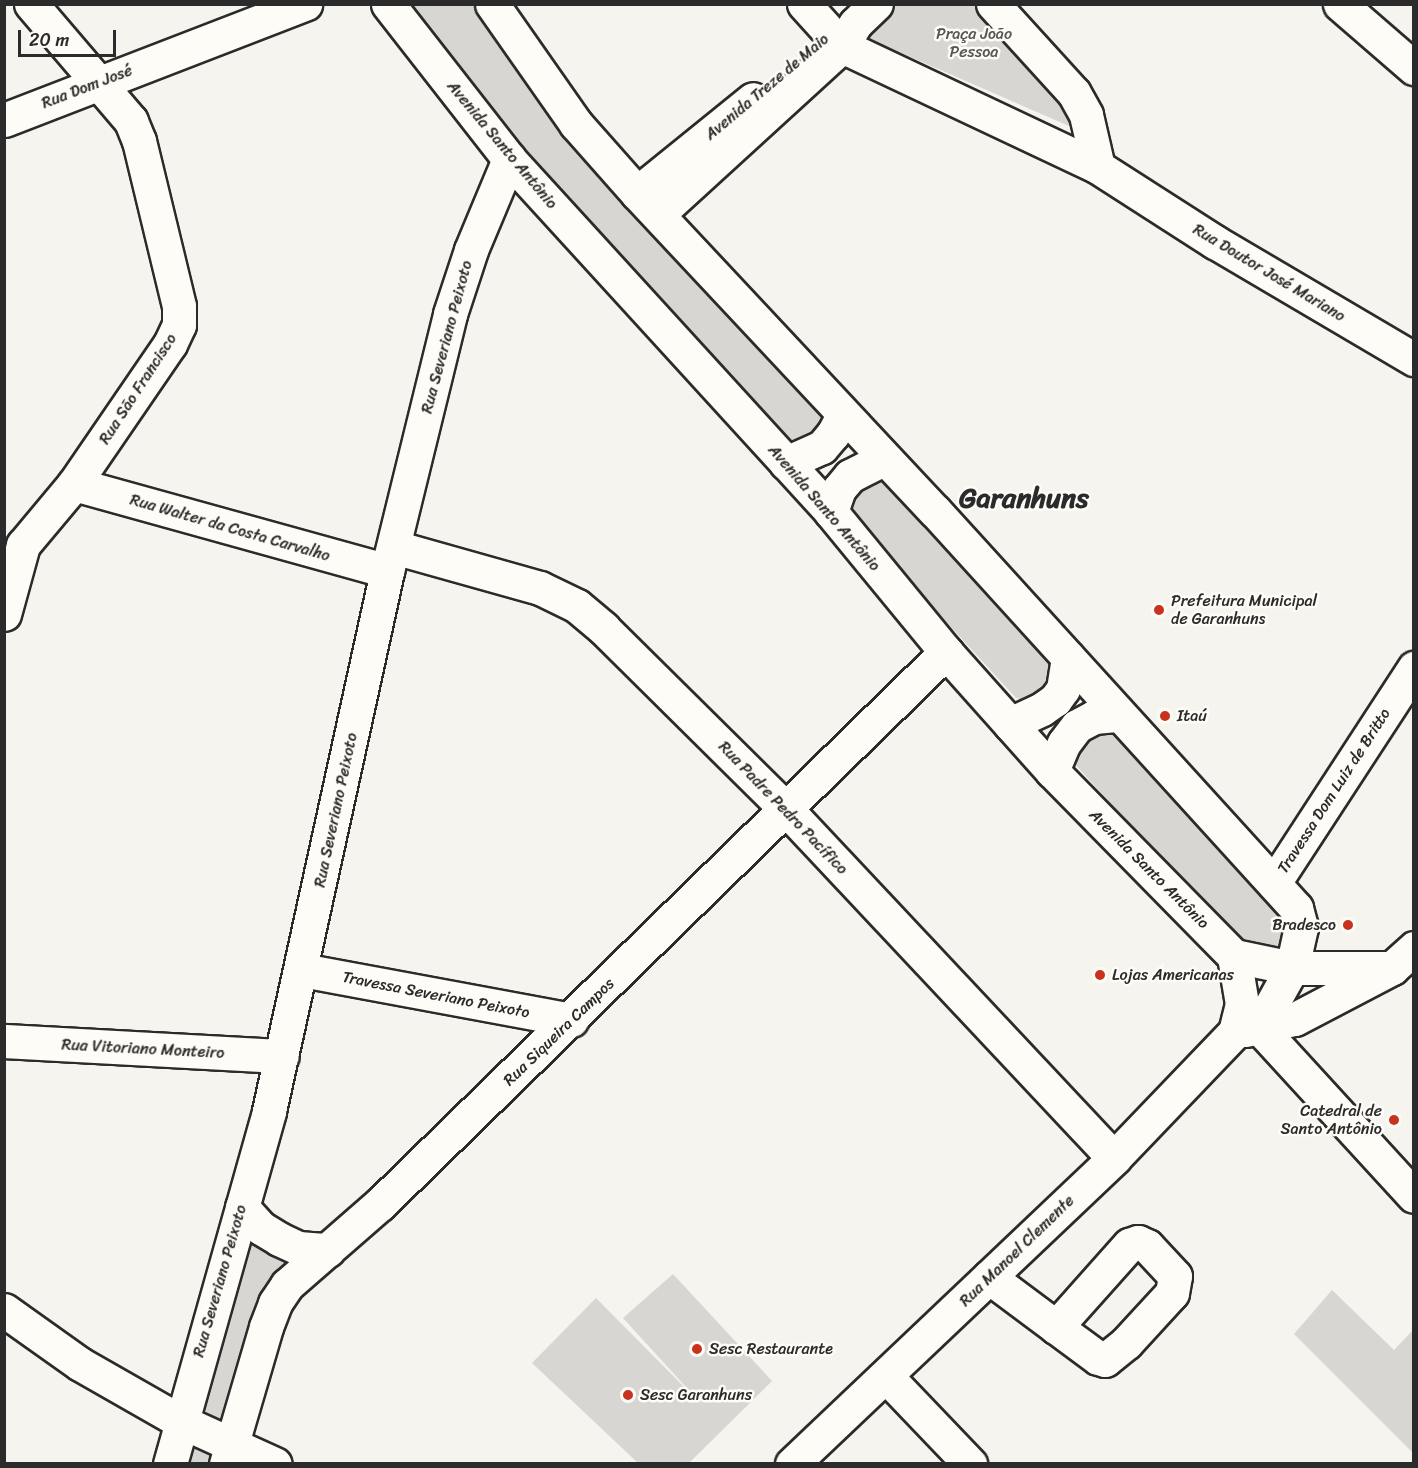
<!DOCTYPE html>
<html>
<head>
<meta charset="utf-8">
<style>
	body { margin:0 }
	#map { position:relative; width:1418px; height:1468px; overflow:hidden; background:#f5f4ef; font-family:Sriracha,sans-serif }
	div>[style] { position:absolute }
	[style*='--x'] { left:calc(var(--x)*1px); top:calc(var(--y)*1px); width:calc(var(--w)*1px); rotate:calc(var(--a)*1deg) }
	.green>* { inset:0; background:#d7d6d2 }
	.roads { filter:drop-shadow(2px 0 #2b2b2b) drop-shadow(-2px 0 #2b2b2b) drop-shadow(0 2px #2b2b2b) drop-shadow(0 -2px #2b2b2b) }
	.minor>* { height:33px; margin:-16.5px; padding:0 16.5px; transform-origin:16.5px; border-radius:16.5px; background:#fdfcf7 }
	.major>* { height:33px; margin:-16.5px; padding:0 16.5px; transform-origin:16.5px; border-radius:16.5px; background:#fdfcf7 }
	.dots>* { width:16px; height:16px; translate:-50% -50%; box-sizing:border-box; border:3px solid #fdfcf7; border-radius:50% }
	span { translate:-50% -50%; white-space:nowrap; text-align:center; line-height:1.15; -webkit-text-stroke:5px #fdfcf7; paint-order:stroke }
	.park-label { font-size:16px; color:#565655 }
	.street-label { font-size:16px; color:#2b2b2b }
	.poi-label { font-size:16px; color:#2b2b2b }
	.left { translate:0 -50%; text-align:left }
	.right { translate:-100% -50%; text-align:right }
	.town-label { font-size:28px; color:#2b2b2b; font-weight:700 }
	.frame { position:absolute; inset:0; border:6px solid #2b2b2b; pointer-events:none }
	.scale { position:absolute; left:18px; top:30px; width:98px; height:27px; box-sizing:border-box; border:3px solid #2b2b2b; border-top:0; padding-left:8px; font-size:18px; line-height:21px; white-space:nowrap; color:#2b2b2b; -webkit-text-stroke:4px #fdfcf7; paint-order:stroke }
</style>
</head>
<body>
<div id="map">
	<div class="green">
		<i style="clip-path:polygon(406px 5px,482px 5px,833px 417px,804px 446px,782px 440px,524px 159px)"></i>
		<i style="clip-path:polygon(890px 5px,990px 5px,1082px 113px,1069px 126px,858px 34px)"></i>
		<i style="clip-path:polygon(887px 474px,1061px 662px,1037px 704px,1016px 698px,851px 518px,851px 493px)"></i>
		<i style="clip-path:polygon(1119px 725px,1294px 917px,1288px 956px,1245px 950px,1071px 760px,1080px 734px)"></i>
		<i style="clip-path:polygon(247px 1228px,268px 1254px,300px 1262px,226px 1427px,193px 1411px)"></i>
		<i style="clip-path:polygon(673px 1274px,772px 1381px,689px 1463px,638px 1463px,532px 1363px,596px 1298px,706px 1409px,623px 1318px)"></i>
		<i style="clip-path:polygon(1332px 1290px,1394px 1350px,1413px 1330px,1413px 1453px,1294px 1334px)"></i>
		<i style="clip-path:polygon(188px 1442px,219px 1452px,216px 1463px,182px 1464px)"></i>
	</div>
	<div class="roads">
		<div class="minor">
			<i style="--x:993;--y:4;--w:120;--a:47.7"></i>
			<i style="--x:1074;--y:93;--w:25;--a:61"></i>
			<i style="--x:1086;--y:115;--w:53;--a:77"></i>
			<i style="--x:1340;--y:4;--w:98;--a:40.9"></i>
			<i style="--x:842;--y:46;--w:283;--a:25.3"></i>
			<i style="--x:1098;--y:167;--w:139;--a:32.7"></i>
			<i style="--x:1215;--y:242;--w:231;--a:30.5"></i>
			<i style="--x:74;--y:484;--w:325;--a:15.5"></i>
			<i style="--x:394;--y:547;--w:152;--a:15.7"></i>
			<i style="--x:540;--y:588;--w:41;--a:25.9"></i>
			<i style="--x:577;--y:606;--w:35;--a:40"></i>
			<i style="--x:604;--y:629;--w:256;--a:44.7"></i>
			<i style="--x:786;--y:809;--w:479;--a:46.8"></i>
			<i style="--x:4;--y:614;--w:72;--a:-74.6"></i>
			<i style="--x:23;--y:545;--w:80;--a:-50.1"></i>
			<i style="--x:74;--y:484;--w:170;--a:-55.6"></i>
			<i style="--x:170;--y:344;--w:21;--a:-65"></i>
			<i style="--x:179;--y:325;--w:19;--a:-90"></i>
			<i style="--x:179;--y:306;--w:170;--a:-103.6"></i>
			<i style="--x:139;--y:141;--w:22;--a:-112"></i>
			<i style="--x:131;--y:121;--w:154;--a:-130.5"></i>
			<i style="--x:1274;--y:883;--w:257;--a:-56.9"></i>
			<i style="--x:302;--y:970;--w:274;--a:10.5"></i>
			<i style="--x:1259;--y:1027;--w:229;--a:47.5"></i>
			<i style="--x:1259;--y:1027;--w:37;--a:-13"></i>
			<i style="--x:1295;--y:1019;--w:110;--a:-27.7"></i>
			<i style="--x:1245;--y:1030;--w:14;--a:-12"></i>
			<i style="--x:1259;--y:1027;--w:68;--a:-60.8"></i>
			<i style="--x:4;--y:1041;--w:278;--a:3.1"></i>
			<i style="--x:242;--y:1207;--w:28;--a:48"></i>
			<i style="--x:261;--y:1228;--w:21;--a:31"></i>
			<i style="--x:279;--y:1239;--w:21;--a:25"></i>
			<i style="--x:298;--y:1248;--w:30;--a:4"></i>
			<i style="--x:989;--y:1277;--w:84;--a:36.7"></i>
			<i style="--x:1056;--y:1327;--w:52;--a:36.4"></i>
			<i style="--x:1098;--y:1358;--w:7;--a:16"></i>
			<i style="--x:1105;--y:1360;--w:27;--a:-39"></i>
			<i style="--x:1126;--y:1343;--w:68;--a:-47.4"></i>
			<i style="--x:1172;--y:1293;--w:17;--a:-80"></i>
			<i style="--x:1175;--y:1276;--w:41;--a:-133"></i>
			<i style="--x:1147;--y:1246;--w:10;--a:-156"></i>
			<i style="--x:1138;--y:1242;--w:9;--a:162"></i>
			<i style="--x:1129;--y:1245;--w:110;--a:131.7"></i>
			<i style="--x:4;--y:1310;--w:93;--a:35.4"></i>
			<i style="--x:80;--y:1364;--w:115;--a:29.7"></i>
			<i style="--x:180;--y:1421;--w:104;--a:24.4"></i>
			<i style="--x:886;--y:1376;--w:122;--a:46.3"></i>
			<i style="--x:170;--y:1464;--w:367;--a:-74.3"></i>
			<i style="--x:269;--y:1111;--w:553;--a:-77.67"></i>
			<i style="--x:387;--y:571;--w:265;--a:-76.2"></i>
			<i style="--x:450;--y:314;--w:67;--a:-71.8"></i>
			<i style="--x:471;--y:250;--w:99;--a:-67.3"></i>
			<i style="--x:226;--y:1464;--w:143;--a:-73.7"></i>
			<i style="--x:266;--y:1327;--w:26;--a:-69"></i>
			<i style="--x:275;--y:1303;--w:22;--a:-56"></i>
			<i style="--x:287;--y:1285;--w:123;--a:-41.1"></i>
			<i style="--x:380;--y:1204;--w:791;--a:-44.28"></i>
			<i style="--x:792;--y:1464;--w:444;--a:-43.5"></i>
			<i style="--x:1114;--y:1158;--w:175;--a:-46.2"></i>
			<i style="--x:1235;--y:1032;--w:29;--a:-76"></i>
			<i style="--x:1242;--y:1004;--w:49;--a:-99.5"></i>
		</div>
		<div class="major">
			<i style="--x:388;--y:4;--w:197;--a:52"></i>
			<i style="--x:509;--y:159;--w:478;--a:47.6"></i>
			<i style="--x:831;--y:512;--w:181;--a:50.6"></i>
			<i style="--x:946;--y:652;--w:159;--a:48.3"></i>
			<i style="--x:1052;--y:771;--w:260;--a:45.5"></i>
			<i style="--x:1234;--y:956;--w:59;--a:11.7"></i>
			<i style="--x:1292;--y:968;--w:100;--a:0"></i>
			<i style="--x:1392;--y:968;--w:30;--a:-42"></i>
			<i style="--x:492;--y:4;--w:146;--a:55"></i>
			<i style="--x:576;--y:124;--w:92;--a:48.5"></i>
			<i style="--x:637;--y:193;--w:436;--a:46.9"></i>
			<i style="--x:935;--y:511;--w:537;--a:47.72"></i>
			<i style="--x:1296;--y:908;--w:20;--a:75"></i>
			<i style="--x:1301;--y:927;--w:42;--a:102.4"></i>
			<i style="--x:804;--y:4;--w:57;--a:47.9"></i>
			<i style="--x:4;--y:120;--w:323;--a:-21.1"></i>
			<i style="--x:637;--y:193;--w:149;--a:-39"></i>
			<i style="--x:658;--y:214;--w:249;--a:-42.4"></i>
			<i style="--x:842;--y:46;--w:26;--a:-59"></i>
			<i style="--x:855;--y:24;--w:29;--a:-44"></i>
			<i style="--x:786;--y:463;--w:39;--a:-24"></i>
			<i style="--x:822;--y:447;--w:17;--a:-50"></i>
			<i style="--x:833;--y:434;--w:21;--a:-62"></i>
			<i style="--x:831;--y:512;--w:24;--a:-71"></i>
			<i style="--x:839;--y:489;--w:17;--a:-50"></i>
			<i style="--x:850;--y:476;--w:38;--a:-27"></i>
			<i style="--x:1010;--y:724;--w:35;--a:-25"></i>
			<i style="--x:1042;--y:709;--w:16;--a:-35"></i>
			<i style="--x:1055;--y:700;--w:14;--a:-54"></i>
			<i style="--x:1063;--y:689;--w:32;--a:-81"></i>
			<i style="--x:1052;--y:771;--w:30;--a:-67"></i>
			<i style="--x:1064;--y:743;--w:21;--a:-53"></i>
			<i style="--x:1077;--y:726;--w:19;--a:-28"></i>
			<i style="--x:1094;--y:717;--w:25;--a:-5"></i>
		</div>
	</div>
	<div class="dots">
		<i style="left:1159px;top:610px;background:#c8321e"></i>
		<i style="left:1165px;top:716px;background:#c8321e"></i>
		<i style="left:1348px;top:925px;background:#c8321e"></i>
		<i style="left:1100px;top:975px;background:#c8321e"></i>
		<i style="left:1394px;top:1120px;background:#c8321e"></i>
		<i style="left:697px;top:1349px;background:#c8321e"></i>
		<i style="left:628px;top:1395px;background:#c8321e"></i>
	</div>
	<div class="park-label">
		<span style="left:974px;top:43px">Praça João<br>Pessoa</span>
	</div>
	<div class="street-label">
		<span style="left:87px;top:87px;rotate:-21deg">Rua Dom José</span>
		<span style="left:767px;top:87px;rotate:-40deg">Avenida Treze de Maio</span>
		<span style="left:502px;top:145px;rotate:50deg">Avenida Santo Antônio</span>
		<span style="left:1269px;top:273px;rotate:31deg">Rua Doutor José Mariano</span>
		<span style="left:447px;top:337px;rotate:-75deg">Rua Severiano Peixoto</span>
		<span style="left:138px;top:389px;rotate:-57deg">Rua São Francisco</span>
		<span style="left:824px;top:508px;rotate:49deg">Avenida Santo Antônio</span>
		<span style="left:230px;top:528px;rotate:16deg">Rua Walter da Costa Carvalho</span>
		<span style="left:1334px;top:791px;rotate:-57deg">Travessa Dom Luiz de Britto</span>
		<span style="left:783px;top:808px;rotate:46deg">Rua Padre Pedro Pacífico</span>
		<span style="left:336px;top:810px;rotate:-78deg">Rua Severiano Peixoto</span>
		<span style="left:1149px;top:869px;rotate:45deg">Avenida Santo Antônio</span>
		<span style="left:436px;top:995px;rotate:11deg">Travessa Severiano Peixoto</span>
		<span style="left:559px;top:1032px;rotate:-44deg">Rua Siqueira Campos</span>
		<span style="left:143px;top:1049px;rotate:3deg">Rua Vitoriano Monteiro</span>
		<span style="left:1017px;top:1251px;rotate:-44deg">Rua Manoel Clemente</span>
		<span style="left:220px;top:1281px;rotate:-74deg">Rua Severiano Peixoto</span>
	</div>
	<div class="poi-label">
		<span class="left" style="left:1171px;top:610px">Prefeitura Municipal<br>de Garanhuns</span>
		<span class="left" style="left:1177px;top:716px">Itaú</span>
		<span class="right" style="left:1336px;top:925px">Bradesco</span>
		<span class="left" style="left:1112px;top:975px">Lojas Americanas</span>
		<span class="right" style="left:1382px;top:1120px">Catedral de<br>Santo Antônio</span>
		<span class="left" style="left:709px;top:1349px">Sesc Restaurante</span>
		<span class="left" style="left:640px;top:1395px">Sesc Garanhuns</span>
	</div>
	<div class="town-label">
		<span style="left:1024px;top:498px">Garanhuns</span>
	</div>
	<div class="frame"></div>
	<div class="scale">20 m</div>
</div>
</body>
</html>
